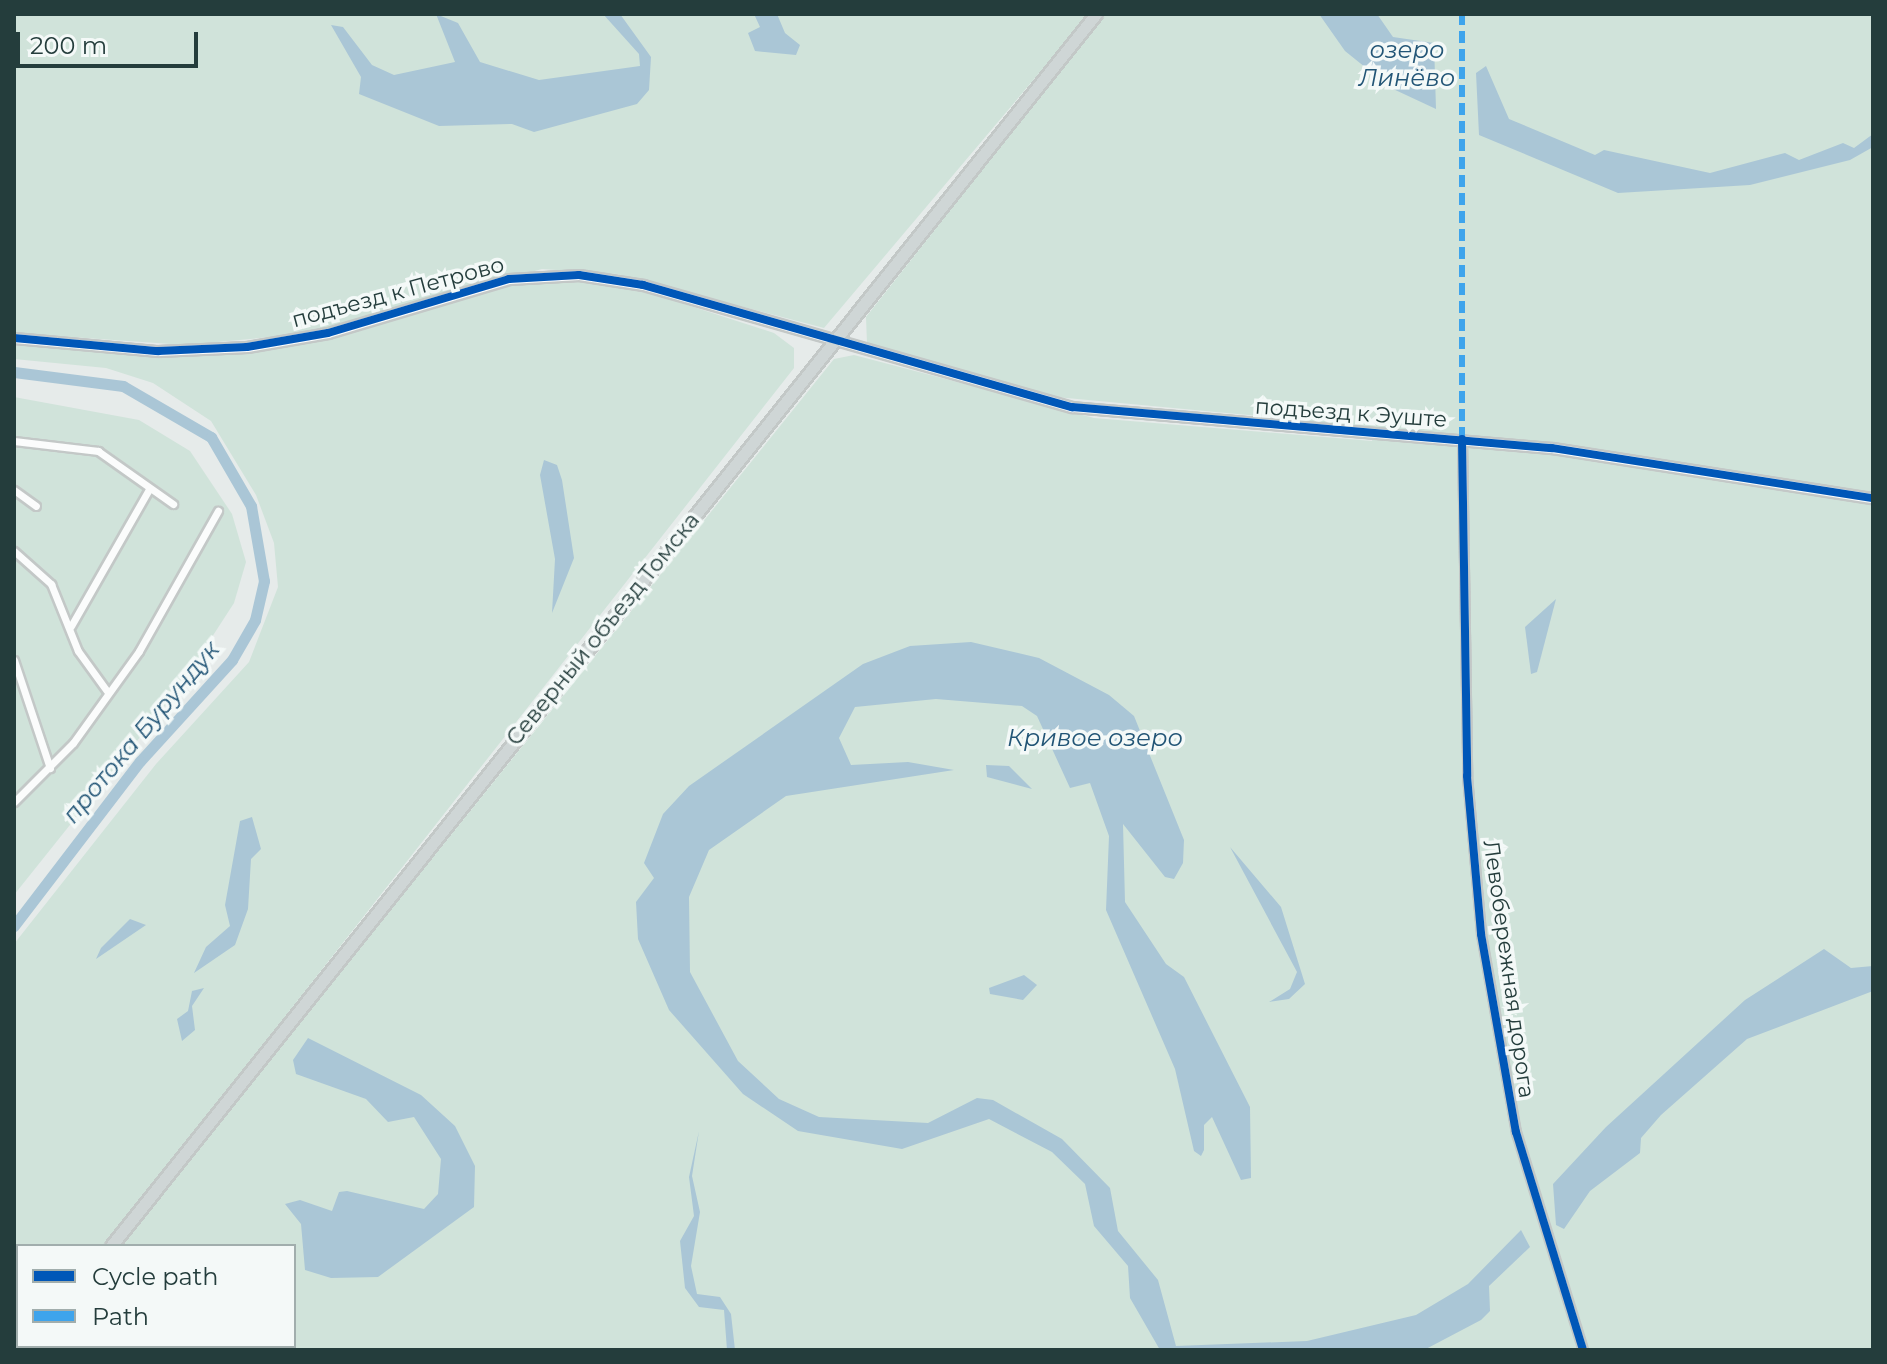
<!DOCTYPE html>
<html>
<head>
<meta charset="utf-8">
<style>
	body { margin:0 }
	#map { position:relative; width:1887px; height:1364px; overflow:hidden; background:#e6ebea; font-family:Montserrat,sans-serif }
	div>[style] { position:absolute }
	[style*='--x'] { left:calc(var(--x)*1px); top:calc(var(--y)*1px); width:calc(var(--w)*1px); rotate:calc(var(--a)*1deg) }
	.green>* { inset:0; background:#d0e3da }
	.water>* { inset:0; background:#aac6d6 }
	.river>* { height:11px; margin:-5.5px; padding:0 5.5px; transform-origin:5.5px; border-radius:5.5px; background:#aac6d6 }
	.roads { filter:drop-shadow(2px 0 #c3c8c7) drop-shadow(-2px 0 #c3c8c7) drop-shadow(0 2px #c3c8c7) drop-shadow(0 -2px #c3c8c7) }
	.minor>* { height:7px; margin:-3.5px; padding:0 3.5px; transform-origin:3.5px; border-radius:3.5px; background:#fbfcfc }
	.tertiary>* { height:9px; margin:-4.5px; padding:0 4.5px; transform-origin:4.5px; border-radius:4.5px; background:#fbfcfc }
	.primary>* { height:11px; margin:-5.5px; padding:0 5.5px; transform-origin:5.5px; border-radius:5.5px; background:#cfd6d6 }
	.quiet>* { height:6px; margin-top:-3px; transform-origin:0; background:repeating-linear-gradient(90deg,#3ea4ec 0 12px,transparent 0 18px) }
	.cycleway>* { height:8px; margin:-4px; padding:0 4px; transform-origin:4px; border-radius:4px; background:#0057b8 }
	span { translate:-50% -50%; white-space:nowrap; text-align:center; line-height:1.15; -webkit-text-stroke:7px #f4f9f8; paint-order:stroke }
	.street-label { font-size:22px; color:#243d3c }
	.water-label { font-size:24px; color:#225576; font-style:italic }
	.frame { position:absolute; inset:0; border:16px solid #243d3c; pointer-events:none }
	.legend { position:absolute; left:16px; top:1244px; width:280px; height:104px; box-sizing:border-box; background:#f4f9f8; border:2px solid #a1aead; margin:0; padding:10px 14px; list-style:none; font-size:24px; color:#243d3c }
	.legend li { display:flex; align-items:center; gap:16px; height:40px }
	.legend b { width:40px; border:2px solid #a1aead }
	.scale { position:absolute; left:16px; top:32px; width:182px; height:36px; box-sizing:border-box; border:4px solid #243d3c; border-top:0; padding-left:10px; font-size:24px; line-height:28px; white-space:nowrap; color:#243d3c; -webkit-text-stroke:6px #f4f9f8; paint-order:stroke }
</style>
</head>
<body>
<div id="map">
	<div class="green">
		<i style="clip-path:polygon(14px 14px,1089px 14px,824px 328px,617px 274px,542px 269px,303px 334px,185px 345px,14px 333px)"></i>
		<i style="clip-path:polygon(1105px 14px,1873px 14px,1873px 1350px,37px 1350px,294px 1346px,294px 1246px,120px 1246px,834px 359px,854px 355px,1094px 418px,1372px 441px,1375px 427px,1056px 397px,867px 344px,866px 317px)"></i>
		<i style="clip-path:polygon(566px 280px,644px 291px,774px 333px,794px 348px,794px 368px,105px 1246px,18px 1246px,18px 1346px,25px 1346px,14px 1350px,14px 944px,156px 764px,249px 662px,278px 587px,274px 543px,256px 495px,211px 421px,153px 383px,106px 368px,14px 359px,14px 343px,172px 357px,273px 350px,514px 285px)"></i>
		<i style="clip-path:polygon(14px 397px,139px 420px,190px 451px,232px 514px,246px 562px,234px 603px,177px 691px,14px 895px)"></i>
	</div>
	<div class="water">
		<i style="clip-path:polygon(436px 14px,458px 23px,480px 62px,539px 80px,640px 66px,639px 54px,603px 14px,620px 14px,651px 57px,649px 90px,637px 104px,534px 132px,512px 124px,439px 126px,359px 94px,361px 77px,331px 25px,343px 27px,372px 65px,394px 75px,455px 62px)"></i>
		<i style="clip-path:polygon(754px 14px,777px 14px,785px 33px,800px 45px,796px 55px,755px 51px,748px 33px,760px 27px)"></i>
		<i style="clip-path:polygon(1319px 14px,1377px 14px,1393px 37px,1434px 43px,1436px 109px,1391px 88px,1345px 51px)"></i>
		<i style="clip-path:polygon(1486px 66px,1509px 119px,1595px 155px,1604px 150px,1710px 173px,1785px 153px,1799px 160px,1843px 143px,1854px 148px,1873px 134px,1873px 147px,1850px 160px,1750px 185px,1618px 193px,1479px 135px,1476px 73px)"></i>
		<i style="clip-path:polygon(544px 460px,557px 465px,562px 480px,574px 558px,552px 613px,555px 559px,540px 475px)"></i>
		<i style="clip-path:polygon(1556px 599px,1537px 672px,1531px 674px,1525px 627px)"></i>
		<i style="clip-path:polygon(971px 642px,1039px 658px,1109px 695px,1134px 716px,1184px 840px,1183px 863px,1174px 879px,1165px 877px,1123px 824px,1125px 902px,1166px 964px,1184px 977px,1250px 1107px,1251px 1178px,1241px 1180px,1212px 1117px,1204px 1125px,1204px 1150px,1201px 1156px,1194px 1151px,1175px 1069px,1106px 910px,1109px 836px,1090px 783px,1070px 788px,1037px 716px,1022px 706px,936px 699px,855px 707px,839px 738px,851px 765px,908px 762px,954px 770px,786px 796px,709px 850px,689px 897px,690px 972px,738px 1061px,779px 1099px,819px 1117px,928px 1123px,977px 1098px,993px 1100px,1062px 1139px,1110px 1188px,1118px 1231px,1158px 1280px,1176px 1346px,1307px 1341px,1416px 1315px,1468px 1284px,1521px 1230px,1530px 1247px,1489px 1286px,1490px 1311px,1481px 1320px,1424px 1350px,1160px 1350px,1130px 1298px,1128px 1266px,1094px 1226px,1085px 1184px,1052px 1152px,989px 1119px,902px 1149px,798px 1131px,743px 1094px,669px 1010px,638px 939px,636px 902px,654px 878px,644px 863px,663px 814px,689px 786px,863px 664px,910px 646px)"></i>
		<i style="clip-path:polygon(986px 765px,1009px 766px,1032px 789px,987px 777px)"></i>
		<i style="clip-path:polygon(252px 817px,261px 849px,251px 859px,248px 909px,235px 945px,194px 973px,206px 947px,230px 926px,225px 905px,240px 821px)"></i>
		<i style="clip-path:polygon(1230px 847px,1281px 907px,1305px 984px,1289px 999px,1269px 1002px,1290px 989px,1297px 972px)"></i>
		<i style="clip-path:polygon(130px 919px,146px 925px,96px 959px,101px 948px)"></i>
		<i style="clip-path:polygon(1824px 949px,1851px 968px,1873px 966px,1873px 991px,1747px 1039px,1661px 1115px,1641px 1138px,1640px 1153px,1590px 1191px,1564px 1229px,1556px 1225px,1553px 1184px,1606px 1127px,1745px 1000px)"></i>
		<i style="clip-path:polygon(1024px 975px,1037px 985px,1023px 1000px,990px 994px,989px 988px)"></i>
		<i style="clip-path:polygon(204px 988px,192px 1006px,195px 1030px,182px 1041px,177px 1019px,188px 1011px,192px 991px)"></i>
		<i style="clip-path:polygon(308px 1038px,421px 1095px,455px 1126px,475px 1166px,474px 1207px,378px 1277px,331px 1278px,305px 1270px,301px 1224px,285px 1204px,300px 1200px,332px 1211px,339px 1192px,347px 1191px,424px 1209px,438px 1194px,441px 1159px,414px 1117px,388px 1122px,366px 1099px,296px 1074px,293px 1060px)"></i>
		<i style="clip-path:polygon(699px 1131px,692px 1176px,700px 1212px,691px 1266px,697px 1294px,720px 1297px,731px 1314px,735px 1350px,727px 1350px,724px 1310px,699px 1307px,685px 1288px,680px 1241px,694px 1216px,689px 1177px)"></i>
	</div>
	<div class="river">
		<i style="--x:14;--y:372;--w:110;--a:7.3"></i>
		<i style="--x:123;--y:386;--w:102;--a:30.1"></i>
		<i style="--x:211;--y:437;--w:80;--a:59.9"></i>
		<i style="--x:251;--y:506;--w:76;--a:80.2"></i>
		<i style="--x:264;--y:581;--w:40;--a:103"></i>
		<i style="--x:255;--y:620;--w:46;--a:119.9"></i>
		<i style="--x:232;--y:660;--w:137;--a:132.3"></i>
		<i style="--x:140;--y:761;--w:208;--a:127.4"></i>
	</div>
	<div class="roads">
		<div class="minor">
			<i style="--x:1462;--y:439;--w:337;--a:89.1"></i>
			<i style="--x:1467;--y:776;--w:159;--a:84.9"></i>
			<i style="--x:1481;--y:934;--w:201;--a:80"></i>
			<i style="--x:1516;--y:1132;--w:228;--a:72.9"></i>
			<i style="--x:14;--y:441;--w:85;--a:6.8"></i>
			<i style="--x:98;--y:451;--w:92;--a:35.2"></i>
			<i style="--x:14;--y:490;--w:27;--a:36"></i>
			<i style="--x:14;--y:551;--w:50;--a:41.7"></i>
			<i style="--x:51;--y:584;--w:72;--a:68.1"></i>
			<i style="--x:78;--y:651;--w:49;--a:54.1"></i>
			<i style="--x:71;--y:626;--w:158;--a:-60.3"></i>
			<i style="--x:14;--y:660;--w:114;--a:71.6"></i>
			<i style="--x:14;--y:802;--w:83;--a:-45"></i>
			<i style="--x:73;--y:743;--w:113;--a:-54.3"></i>
			<i style="--x:139;--y:651;--w:161;--a:-60.6"></i>
		</div>
		<div class="tertiary">
			<i style="--x:14;--y:338;--w:145;--a:5.2"></i>
			<i style="--x:158;--y:351;--w:89;--a:-2.6"></i>
			<i style="--x:247;--y:347;--w:82;--a:-9.8"></i>
			<i style="--x:328;--y:333;--w:189;--a:-16.6"></i>
			<i style="--x:509;--y:279;--w:70;--a:-3.3"></i>
			<i style="--x:579;--y:275;--w:65;--a:8.9"></i>
			<i style="--x:643;--y:285;--w:446;--a:15.9"></i>
			<i style="--x:1072;--y:407;--w:482;--a:4.9"></i>
			<i style="--x:1552;--y:448;--w:325;--a:8.9"></i>
		</div>
		<div class="primary">
			<i style="--x:111;--y:1246;--w:1577;--a:-51.36"></i>
			<i style="--x:28;--y:1350;--w:6;--a:-45"></i>
		</div>
	</div>
	<div class="quiet">
		<i style="--x:1462;--y:439;--w:425;--a:-90"></i>
	</div>
	<div class="cycleway">
		<i style="--x:14;--y:338;--w:145;--a:5.2"></i>
		<i style="--x:158;--y:351;--w:89;--a:-2.6"></i>
		<i style="--x:247;--y:347;--w:82;--a:-9.8"></i>
		<i style="--x:328;--y:333;--w:189;--a:-16.6"></i>
		<i style="--x:509;--y:279;--w:70;--a:-3.3"></i>
		<i style="--x:579;--y:275;--w:65;--a:8.9"></i>
		<i style="--x:643;--y:285;--w:446;--a:15.9"></i>
		<i style="--x:1072;--y:407;--w:482;--a:4.9"></i>
		<i style="--x:1552;--y:448;--w:325;--a:8.9"></i>
		<i style="--x:1462;--y:439;--w:337;--a:89.1"></i>
		<i style="--x:1467;--y:776;--w:159;--a:84.9"></i>
		<i style="--x:1481;--y:934;--w:201;--a:80"></i>
		<i style="--x:1516;--y:1132;--w:228;--a:72.9"></i>
	</div>
	<div class="street-label">
		<span style="left:398px;top:292px;rotate:-15deg">подъезд к Петрово</span>
		<span style="left:1351px;top:413px;rotate:4deg">подъезд к Эуште</span>
		<span style="left:603px;top:629px;rotate:-51deg">Северный объезд Томска</span>
		<span style="left:1509px;top:969px;rotate:82deg">Левобережная дорога</span>
	</div>
	<div class="water-label">
		<span style="left:1407px;top:64px">озеро<br>Линёво</span>
		<span style="left:141px;top:732px;rotate:-50deg">протока Бурундук</span>
		<span style="left:1095px;top:738px">Кривое озеро</span>
	</div>
	<div class="frame"></div>
	<ul class="legend">
	<li><b style="height:10px;background:#0057b8"></b>Cycle path</li>
	<li><b style="height:10px;background:#3ea4ec"></b>Path</li>
	</ul>
	<div class="scale">200 m</div>
</div>
</body>
</html>
